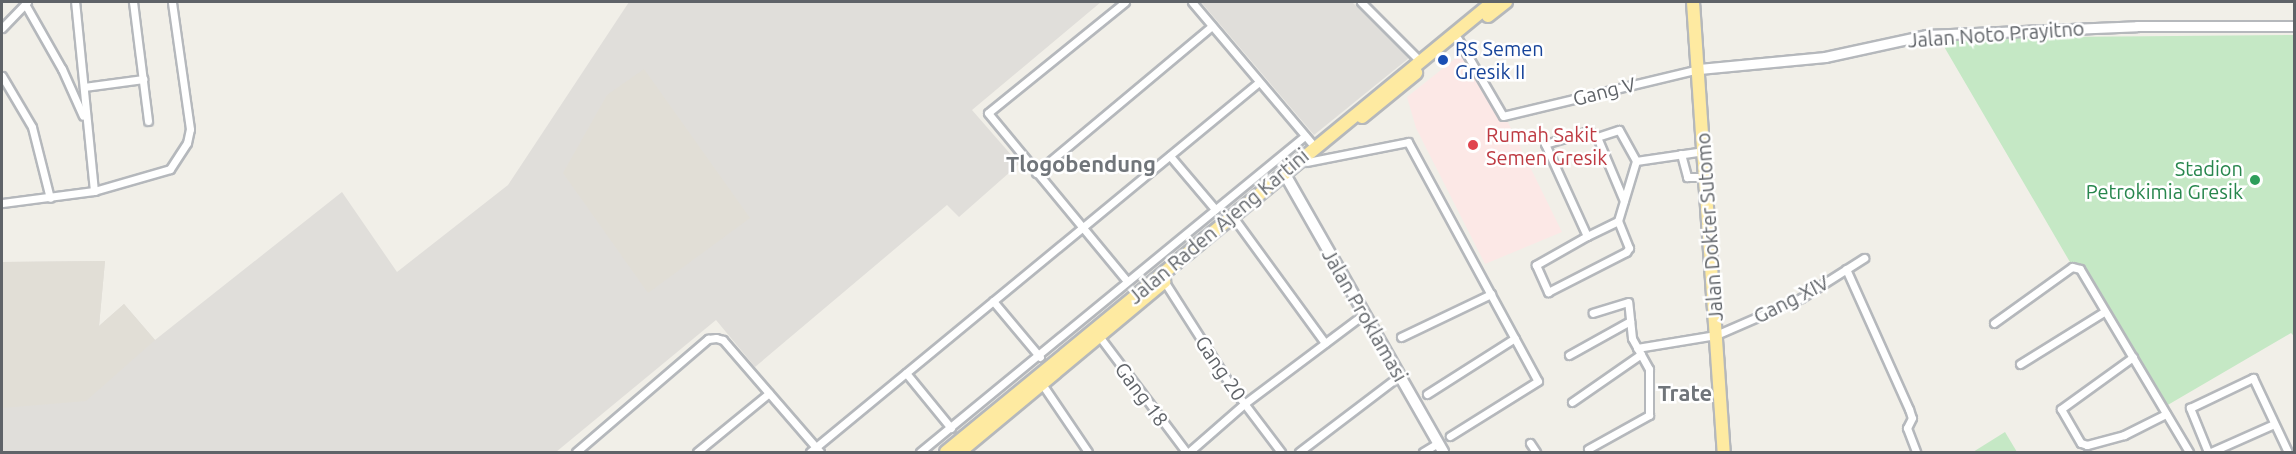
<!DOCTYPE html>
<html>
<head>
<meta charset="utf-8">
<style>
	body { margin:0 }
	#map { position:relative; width:2296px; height:454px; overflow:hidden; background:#f1efe8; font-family:Ubuntu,sans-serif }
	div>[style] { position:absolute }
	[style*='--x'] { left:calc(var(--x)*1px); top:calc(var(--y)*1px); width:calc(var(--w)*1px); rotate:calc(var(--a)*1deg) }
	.industrial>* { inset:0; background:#e0deda }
	.education>* { inset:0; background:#e1ded6 }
	.medical>* { inset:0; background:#fce8e6 }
	.green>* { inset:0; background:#c5e8c5 }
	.roads { filter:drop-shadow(2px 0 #b5b8bc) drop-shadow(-2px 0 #b5b8bc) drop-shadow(0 2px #b5b8bc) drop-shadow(0 -2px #b5b8bc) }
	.minor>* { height:7px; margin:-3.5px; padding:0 3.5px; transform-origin:3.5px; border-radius:3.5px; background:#fff }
	.tertiary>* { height:9px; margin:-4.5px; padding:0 4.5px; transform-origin:4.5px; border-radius:4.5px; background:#fff }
	.secondary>* { height:10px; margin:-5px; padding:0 5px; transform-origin:5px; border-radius:5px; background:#fff }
	.trunk>* { height:12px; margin:-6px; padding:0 6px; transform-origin:6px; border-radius:6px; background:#feeaa1 }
	.dots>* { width:16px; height:16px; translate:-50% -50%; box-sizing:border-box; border:3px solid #fff; border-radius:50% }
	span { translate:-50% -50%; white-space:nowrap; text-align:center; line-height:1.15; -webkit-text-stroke:5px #fff; paint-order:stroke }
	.street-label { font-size:20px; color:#5f6368 }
	.transit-label { font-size:20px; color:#164399 }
	.left { translate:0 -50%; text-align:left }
	.health-label { font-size:20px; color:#be3a42 }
	.leisure-label { font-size:20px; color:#27864d }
	.right { translate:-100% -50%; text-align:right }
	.quarter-label { font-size:22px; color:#70757a; font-weight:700 }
	.frame { position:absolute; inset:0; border:3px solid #5f6368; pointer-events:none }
</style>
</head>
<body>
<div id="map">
	<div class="industrial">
		<i style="clip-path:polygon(629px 2px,1101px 2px,972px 110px,1019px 164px,959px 217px,947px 205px,755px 367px,716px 320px,556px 452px,2px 452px,2px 262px,105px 261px,99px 326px,124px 304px,155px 340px,342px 192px,397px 272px,508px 185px)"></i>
		<i style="clip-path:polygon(1201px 2px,1352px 2px,1409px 58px,1314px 135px)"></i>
	</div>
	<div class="education">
		<i style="clip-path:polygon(644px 69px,750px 218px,648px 293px,563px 173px,607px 95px)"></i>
		<i style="clip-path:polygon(105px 261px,99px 326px,124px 304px,155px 340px,86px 401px,2px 408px,2px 262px)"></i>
	</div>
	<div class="medical">
		<i style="clip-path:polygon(1466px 50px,1503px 112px,1562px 232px,1485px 264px,1416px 128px,1407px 97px)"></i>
	</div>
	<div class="green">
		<i style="clip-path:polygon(2294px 35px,2294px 336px,2291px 333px,2166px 406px,2098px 310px,1939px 38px)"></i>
		<i style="clip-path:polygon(2005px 432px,2017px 452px,1973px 452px)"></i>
	</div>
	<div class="roads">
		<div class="minor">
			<i style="--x:133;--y:2;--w:120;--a:82.8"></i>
			<i style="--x:1125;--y:2;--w:176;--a:141"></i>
			<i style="--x:988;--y:113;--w:218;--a:50.4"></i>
			<i style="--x:1192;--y:2;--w:189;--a:49.7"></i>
			<i style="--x:1361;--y:2;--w:82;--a:45"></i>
			<i style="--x:25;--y:4;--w:75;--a:60.4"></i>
			<i style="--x:62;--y:69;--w:51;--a:65.9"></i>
			<i style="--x:2;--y:28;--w:36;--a:-46"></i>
			<i style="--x:1458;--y:39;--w:89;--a:59.7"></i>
			<i style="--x:1503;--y:116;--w:202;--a:-13.5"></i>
			<i style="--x:2;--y:76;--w:59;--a:59.5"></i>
			<i style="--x:32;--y:127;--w:73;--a:75.8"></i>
			<i style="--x:84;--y:87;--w:60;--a:-7.7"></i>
			<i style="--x:1619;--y:130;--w:35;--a:61"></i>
			<i style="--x:1636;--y:161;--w:63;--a:106.7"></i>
			<i style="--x:1618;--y:221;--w:34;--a:154"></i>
			<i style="--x:1587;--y:236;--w:101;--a:-114.5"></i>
			<i style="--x:1545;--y:144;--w:46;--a:-16.5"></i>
			<i style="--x:1589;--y:131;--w:10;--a:37"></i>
			<i style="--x:1597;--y:137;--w:23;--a:-18"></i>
			<i style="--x:1597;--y:137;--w:69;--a:67.1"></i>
			<i style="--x:1681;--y:154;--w:24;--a:75"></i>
			<i style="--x:1687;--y:177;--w:19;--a:0"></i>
			<i style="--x:1170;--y:156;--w:70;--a:49.7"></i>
			<i style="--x:1636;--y:161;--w:69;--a:-8.4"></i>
			<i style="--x:1307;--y:162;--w:103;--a:-11.2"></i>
			<i style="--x:1408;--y:142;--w:272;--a:61.5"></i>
			<i style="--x:1538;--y:381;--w:104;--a:148"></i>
			<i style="--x:1036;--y:173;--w:229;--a:-39.9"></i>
			<i style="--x:94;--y:191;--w:79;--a:-16.1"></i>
			<i style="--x:170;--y:169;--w:31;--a:-57"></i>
			<i style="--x:187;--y:143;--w:14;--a:-78"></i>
			<i style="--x:190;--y:129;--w:128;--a:-98.1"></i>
			<i style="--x:2;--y:203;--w:93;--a:-7.4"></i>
			<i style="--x:94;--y:191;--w:190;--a:-95.7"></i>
			<i style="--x:1236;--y:221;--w:151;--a:53.9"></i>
			<i style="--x:1587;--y:236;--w:59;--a:150.4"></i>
			<i style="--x:1536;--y:265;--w:30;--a:66"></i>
			<i style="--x:1548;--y:292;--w:88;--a:-27.1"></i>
			<i style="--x:1626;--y:252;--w:5;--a:-53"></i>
			<i style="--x:1629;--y:248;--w:29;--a:-112"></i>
			<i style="--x:1846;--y:269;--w:154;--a:65.8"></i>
			<i style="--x:1909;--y:409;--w:9;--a:72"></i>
			<i style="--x:1912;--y:418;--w:11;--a:117"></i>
			<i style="--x:1907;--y:428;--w:26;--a:69"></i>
			<i style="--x:1164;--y:281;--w:125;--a:57.5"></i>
			<i style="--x:1231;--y:386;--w:83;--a:52.9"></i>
			<i style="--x:993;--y:301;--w:73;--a:50"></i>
			<i style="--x:1994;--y:323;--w:96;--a:-35.7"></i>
			<i style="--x:2072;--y:267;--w:8;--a:14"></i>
			<i style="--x:2080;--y:269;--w:213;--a:59.2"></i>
			<i style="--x:1099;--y:336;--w:145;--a:53.1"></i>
			<i style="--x:1401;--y:337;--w:100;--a:-25.5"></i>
			<i style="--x:1637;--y:348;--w:80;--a:-9.3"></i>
			<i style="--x:1716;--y:335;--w:93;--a:-23.5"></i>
			<i style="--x:1801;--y:298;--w:75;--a:-32.4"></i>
			<i style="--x:1569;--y:355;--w:70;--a:-29.1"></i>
			<i style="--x:2133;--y:357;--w:89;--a:144.2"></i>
			<i style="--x:2061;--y:409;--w:39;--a:60"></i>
			<i style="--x:2081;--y:443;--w:6;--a:18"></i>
			<i style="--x:2087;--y:445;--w:38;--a:-15"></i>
			<i style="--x:2124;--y:435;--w:47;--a:-26.6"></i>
			<i style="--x:2020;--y:364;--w:99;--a:-31.8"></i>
			<i style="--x:906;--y:373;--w:71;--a:50.7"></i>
			<i style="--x:1042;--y:384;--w:82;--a:55.9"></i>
			<i style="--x:1427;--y:394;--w:104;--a:-32.5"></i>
			<i style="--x:1572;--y:402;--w:84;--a:-34.8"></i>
			<i style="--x:1530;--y:443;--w:11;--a:56"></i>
			<i style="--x:1588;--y:449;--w:70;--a:-29.1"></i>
			<i style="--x:1649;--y:415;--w:46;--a:-90"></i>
			<i style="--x:1649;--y:369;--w:35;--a:-119"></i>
			<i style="--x:1632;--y:338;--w:36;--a:-96"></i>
			<i style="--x:1628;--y:302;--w:37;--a:163"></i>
			<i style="--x:576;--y:452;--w:174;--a:-40.6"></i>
			<i style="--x:708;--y:339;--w:8;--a:-7"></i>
			<i style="--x:716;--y:338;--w:7;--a:16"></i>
			<i style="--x:723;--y:340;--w:148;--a:49.1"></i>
			<i style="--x:697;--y:452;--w:93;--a:-39.3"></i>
			<i style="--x:810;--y:452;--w:582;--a:-39.49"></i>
			<i style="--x:920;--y:452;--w:498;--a:-39.4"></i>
			<i style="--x:1189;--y:452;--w:73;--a:-41.1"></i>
			<i style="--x:1244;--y:404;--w:150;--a:-36.9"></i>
			<i style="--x:1299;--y:452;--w:126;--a:-37.2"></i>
			<i style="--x:1423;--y:452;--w:17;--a:-31"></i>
			<i style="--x:2208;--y:452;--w:48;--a:-112.2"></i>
			<i style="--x:2190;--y:408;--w:70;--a:-25.5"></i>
			<i style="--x:2253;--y:378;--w:82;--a:64.7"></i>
			<i style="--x:2211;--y:452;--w:69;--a:-24"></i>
		</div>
		<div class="tertiary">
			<i style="--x:1699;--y:69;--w:127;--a:-5.4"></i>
			<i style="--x:1825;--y:57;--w:103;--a:-12.3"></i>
			<i style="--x:1926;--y:35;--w:211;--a:-2.4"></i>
			<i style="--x:2137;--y:26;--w:157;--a:0"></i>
		</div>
		<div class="secondary">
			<i style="--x:1287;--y:178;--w:315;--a:60.3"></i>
		</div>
		<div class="trunk">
			<i style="--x:1693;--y:2;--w:451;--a:86.1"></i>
			<i style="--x:1488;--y:16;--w:23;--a:-38"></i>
			<i style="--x:1362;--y:117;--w:70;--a:-39.2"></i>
			<i style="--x:946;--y:452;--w:708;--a:-39.44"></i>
			<i style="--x:960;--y:452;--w:266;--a:-39.8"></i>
		</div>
	</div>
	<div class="dots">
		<i style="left:1443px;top:60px;background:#1a4fb4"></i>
		<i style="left:1473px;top:145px;background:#e0444e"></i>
		<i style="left:2255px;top:180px;background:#2e9e5b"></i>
	</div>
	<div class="street-label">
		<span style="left:1996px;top:34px;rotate:-4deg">Jalan Noto Prayitno</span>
		<span style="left:1604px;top:91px;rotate:-14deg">Gang V</span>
		<span style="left:1218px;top:226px;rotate:-40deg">Jalan Raden Ajeng Kartini</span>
		<span style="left:1709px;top:227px;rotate:-94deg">Jalan Dokter Sutomo</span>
		<span style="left:1791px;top:299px;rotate:-27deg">Gang XIV</span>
		<span style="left:1365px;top:315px;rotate:60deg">Jalan Proklamasi</span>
		<span style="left:1221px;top:368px;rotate:56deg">Gang 20</span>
		<span style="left:1142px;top:394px;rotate:53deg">Gang 18</span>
	</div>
	<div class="transit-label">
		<span class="left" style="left:1455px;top:60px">RS Semen<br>Gresik II</span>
	</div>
	<div class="health-label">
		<span class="left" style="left:1486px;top:146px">Rumah Sakit<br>Semen Gresik</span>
	</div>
	<div class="leisure-label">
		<span class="right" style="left:2243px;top:180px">Stadion<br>Petrokimia Gresik</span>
	</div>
	<div class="quarter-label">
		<span style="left:1081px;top:164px">Tlogobendung</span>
		<span style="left:1685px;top:393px">Trate</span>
	</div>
	<div class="frame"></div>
</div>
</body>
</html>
